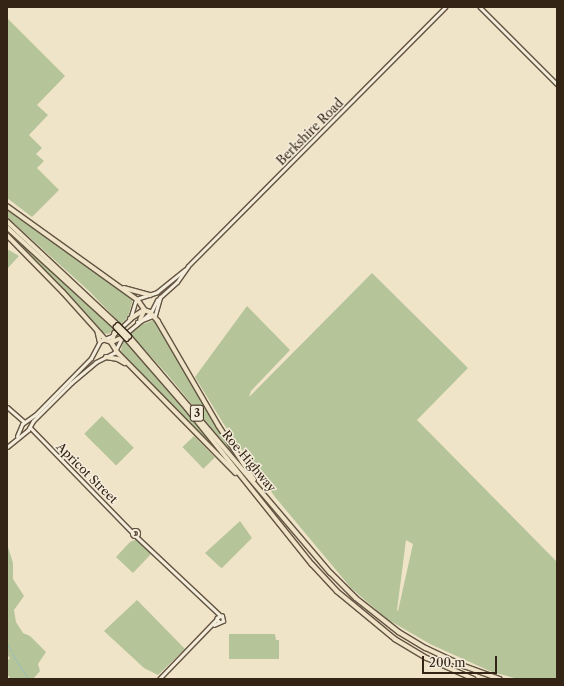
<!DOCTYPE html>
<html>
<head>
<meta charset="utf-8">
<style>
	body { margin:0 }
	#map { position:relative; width:564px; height:686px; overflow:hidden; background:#efe3c8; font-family:"Libre Caslon Text",serif }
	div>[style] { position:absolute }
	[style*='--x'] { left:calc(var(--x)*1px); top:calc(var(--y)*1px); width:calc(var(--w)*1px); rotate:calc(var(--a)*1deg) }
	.green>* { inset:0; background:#b5c499; transform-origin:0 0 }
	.stream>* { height:1px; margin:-0.5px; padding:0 0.5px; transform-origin:0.5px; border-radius:0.5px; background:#9abeb8 }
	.roads { filter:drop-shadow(1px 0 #635442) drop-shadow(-1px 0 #635442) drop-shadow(0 1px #635442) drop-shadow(0 -1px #635442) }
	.tertiary>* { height:2.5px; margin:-1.25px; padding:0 1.25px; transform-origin:1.25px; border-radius:1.25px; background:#f5eddb }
	.tertiary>.ring { margin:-1.25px; padding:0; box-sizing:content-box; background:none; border:2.5px solid #f5eddb; border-radius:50% }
	.secondary>* { height:3px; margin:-1.5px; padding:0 1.5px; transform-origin:1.5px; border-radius:1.5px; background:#f5eddb }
	.motorway>* { height:3.5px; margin:-1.75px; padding:0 1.75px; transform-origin:1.75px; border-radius:1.75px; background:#efe3c8 }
	.bridges { filter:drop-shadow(1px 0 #342416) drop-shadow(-1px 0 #342416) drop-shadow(0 1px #342416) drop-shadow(0 -1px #342416) }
	.motorway-bridge>* { height:3.5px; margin:-1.75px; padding:0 1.75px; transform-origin:1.75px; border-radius:1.75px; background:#efe3c8 }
	span { translate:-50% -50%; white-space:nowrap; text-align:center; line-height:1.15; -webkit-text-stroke:3px #f5eddb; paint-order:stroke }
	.shield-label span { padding:1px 3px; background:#f5eddb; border:1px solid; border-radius:3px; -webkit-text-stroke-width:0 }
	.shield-label { font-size:11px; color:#342416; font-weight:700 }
	.street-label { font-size:12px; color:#342416 }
	.frame { position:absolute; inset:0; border:8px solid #342416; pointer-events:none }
	.scale { position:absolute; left:422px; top:656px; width:75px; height:18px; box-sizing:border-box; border:2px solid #342416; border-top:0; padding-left:5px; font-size:12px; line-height:14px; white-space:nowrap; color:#342416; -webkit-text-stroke:3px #f5eddb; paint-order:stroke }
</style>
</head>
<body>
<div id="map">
	<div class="green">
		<i style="clip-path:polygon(7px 18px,65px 76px,37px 105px,48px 115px,29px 135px,42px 148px,36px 154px,44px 161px,37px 168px,59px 190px,32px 217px,7px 198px)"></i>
		<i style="clip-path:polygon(7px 207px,133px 299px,128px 317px,121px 324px,89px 291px,7px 217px)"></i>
		<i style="clip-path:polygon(7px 231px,59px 275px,115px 330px,108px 334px,103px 333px)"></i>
		<i style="clip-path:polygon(7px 249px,19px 256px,7px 269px)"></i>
		<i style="clip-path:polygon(evenodd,372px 273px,468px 368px,417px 420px,557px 562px,557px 679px,518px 679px,492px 672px,430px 644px,387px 619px,351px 588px,275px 497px,223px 423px,195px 377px,247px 306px,290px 350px,251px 391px,249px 397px,372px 273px,406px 540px,413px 544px,398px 611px,397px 610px,406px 540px)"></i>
		<i style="clip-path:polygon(154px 320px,159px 328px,251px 477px,167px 374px,130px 334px,141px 325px)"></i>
		<i style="clip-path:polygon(124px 340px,146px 363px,239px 475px,120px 353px)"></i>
		<i style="left:102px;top:416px;width:45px;height:25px;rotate:45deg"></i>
		<i style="left:194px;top:436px;width:30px;height:16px;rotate:46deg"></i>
		<i style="clip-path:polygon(240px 521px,252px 538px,222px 568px,220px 567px,205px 553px)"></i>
		<i style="clip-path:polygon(137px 539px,152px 553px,133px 573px,116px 557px,130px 542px)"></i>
		<i style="clip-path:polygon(7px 544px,13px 563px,13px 579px,24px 596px,14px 610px,16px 622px,23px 633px,30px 636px,46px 652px,38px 664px,40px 671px,33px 679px,11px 679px,7px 674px,7px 661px,10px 658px,7px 655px)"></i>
		<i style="clip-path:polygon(137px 600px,185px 649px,158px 675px,144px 668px,104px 631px)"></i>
		<i style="clip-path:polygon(229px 634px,275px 634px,276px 640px,279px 640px,279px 659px,229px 659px)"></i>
	</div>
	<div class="stream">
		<i style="--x:7;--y:644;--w:8;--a:60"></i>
		<i style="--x:12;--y:654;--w:30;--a:57"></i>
	</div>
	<div class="roads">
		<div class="tertiary">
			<i style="--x:480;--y:7;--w:109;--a:45"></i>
			<i style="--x:30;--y:427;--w:148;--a:45.8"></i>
			<i class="ring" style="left:132.5px;top:530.5px;width:4.5px;height:4.5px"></i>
			<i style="--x:137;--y:537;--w:114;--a:43.2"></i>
			<i style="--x:214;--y:625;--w:10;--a:-24"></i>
			<i style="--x:223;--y:621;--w:5;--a:-101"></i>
			<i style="--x:222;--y:616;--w:5;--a:158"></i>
			<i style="--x:217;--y:618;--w:4;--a:63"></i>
			<i style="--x:159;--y:679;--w:83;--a:-46"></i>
		</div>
		<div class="secondary">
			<i style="--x:137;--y:322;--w:19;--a:-21"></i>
			<i style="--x:155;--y:315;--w:19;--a:-74"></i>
			<i style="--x:124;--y:335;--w:35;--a:-40"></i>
			<i style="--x:151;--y:312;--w:13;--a:-63"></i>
			<i style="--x:157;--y:300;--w:27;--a:-42"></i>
			<i style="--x:177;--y:282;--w:19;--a:-55"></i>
			<i style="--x:188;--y:266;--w:365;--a:-45.2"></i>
			<i style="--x:7;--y:407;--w:23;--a:41"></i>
			<i style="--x:17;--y:436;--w:13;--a:-67"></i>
			<i style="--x:22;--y:424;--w:16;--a:-35"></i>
			<i style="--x:35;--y:415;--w:80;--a:-45.5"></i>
			<i style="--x:91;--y:358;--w:19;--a:-62"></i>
			<i style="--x:100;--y:341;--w:13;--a:-23"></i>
			<i style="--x:112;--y:336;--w:25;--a:-43"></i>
			<i style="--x:130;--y:319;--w:21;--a:-73"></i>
			<i style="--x:136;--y:299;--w:22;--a:-18"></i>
			<i style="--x:157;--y:292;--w:36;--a:-39"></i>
			<i style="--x:7;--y:447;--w:27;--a:-39"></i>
			<i style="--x:28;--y:430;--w:10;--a:-61"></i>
			<i style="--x:33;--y:421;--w:54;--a:-45"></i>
			<i style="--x:71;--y:383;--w:33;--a:-40"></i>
			<i style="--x:96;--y:362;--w:20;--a:-27"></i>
			<i style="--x:114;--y:353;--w:16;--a:-63"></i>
		</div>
		<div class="motorway">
			<i style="--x:7;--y:206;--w:161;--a:35.7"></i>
			<i style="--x:138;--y:300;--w:12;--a:55"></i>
			<i style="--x:145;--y:310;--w:10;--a:114"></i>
			<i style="--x:7;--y:221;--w:152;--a:43.1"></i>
			<i style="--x:7;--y:227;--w:148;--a:42.5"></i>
			<i style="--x:7;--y:235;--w:80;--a:45.5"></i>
			<i style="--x:63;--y:292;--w:64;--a:48.1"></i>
			<i style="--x:106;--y:340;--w:6;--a:18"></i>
			<i style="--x:112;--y:342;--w:10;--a:-24"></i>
			<i style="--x:124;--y:288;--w:27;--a:15"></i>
			<i style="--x:130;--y:319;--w:17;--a:-33"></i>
			<i style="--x:144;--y:310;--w:6;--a:18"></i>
			<i style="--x:150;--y:312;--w:12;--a:48"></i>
			<i style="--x:158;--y:321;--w:121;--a:59.8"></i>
			<i style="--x:219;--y:426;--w:64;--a:56.6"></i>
			<i style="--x:98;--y:332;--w:9;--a:77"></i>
			<i style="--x:115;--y:333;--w:10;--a:107"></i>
			<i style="--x:112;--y:343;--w:12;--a:59"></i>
			<i style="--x:118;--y:353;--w:168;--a:45.5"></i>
			<i style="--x:129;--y:336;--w:311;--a:49.6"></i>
			<i style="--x:331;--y:573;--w:35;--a:45"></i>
			<i style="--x:356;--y:598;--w:55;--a:38.3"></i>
			<i style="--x:399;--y:632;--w:31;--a:31"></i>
			<i style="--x:426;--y:648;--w:42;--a:25.3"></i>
			<i style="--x:464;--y:666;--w:38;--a:20"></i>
			<i style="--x:127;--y:339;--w:91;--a:49"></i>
			<i style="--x:187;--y:408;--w:200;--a:51.3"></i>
			<i style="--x:312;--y:564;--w:37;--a:47"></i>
			<i style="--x:337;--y:591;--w:75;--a:39.6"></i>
			<i style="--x:395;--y:639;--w:37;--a:31"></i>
			<i style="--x:427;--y:658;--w:51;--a:24.1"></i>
			<i style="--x:106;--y:357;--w:12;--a:9"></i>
			<i style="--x:118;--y:359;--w:8;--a:30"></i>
		</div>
	</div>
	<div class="bridges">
		<div class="motorway-bridge">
			<i style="--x:118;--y:325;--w:16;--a:45"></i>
			<i style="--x:116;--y:327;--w:16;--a:47"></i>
		</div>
	</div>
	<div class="shield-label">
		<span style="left:197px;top:413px">3</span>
	</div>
	<div class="street-label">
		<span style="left:310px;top:132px;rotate:-45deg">Berkshire Road</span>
		<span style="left:249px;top:461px;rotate:50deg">Roe Highway</span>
		<span style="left:87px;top:473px;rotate:45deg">Apricot Street</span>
	</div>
	<div class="frame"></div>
	<div class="scale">200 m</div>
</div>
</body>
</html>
